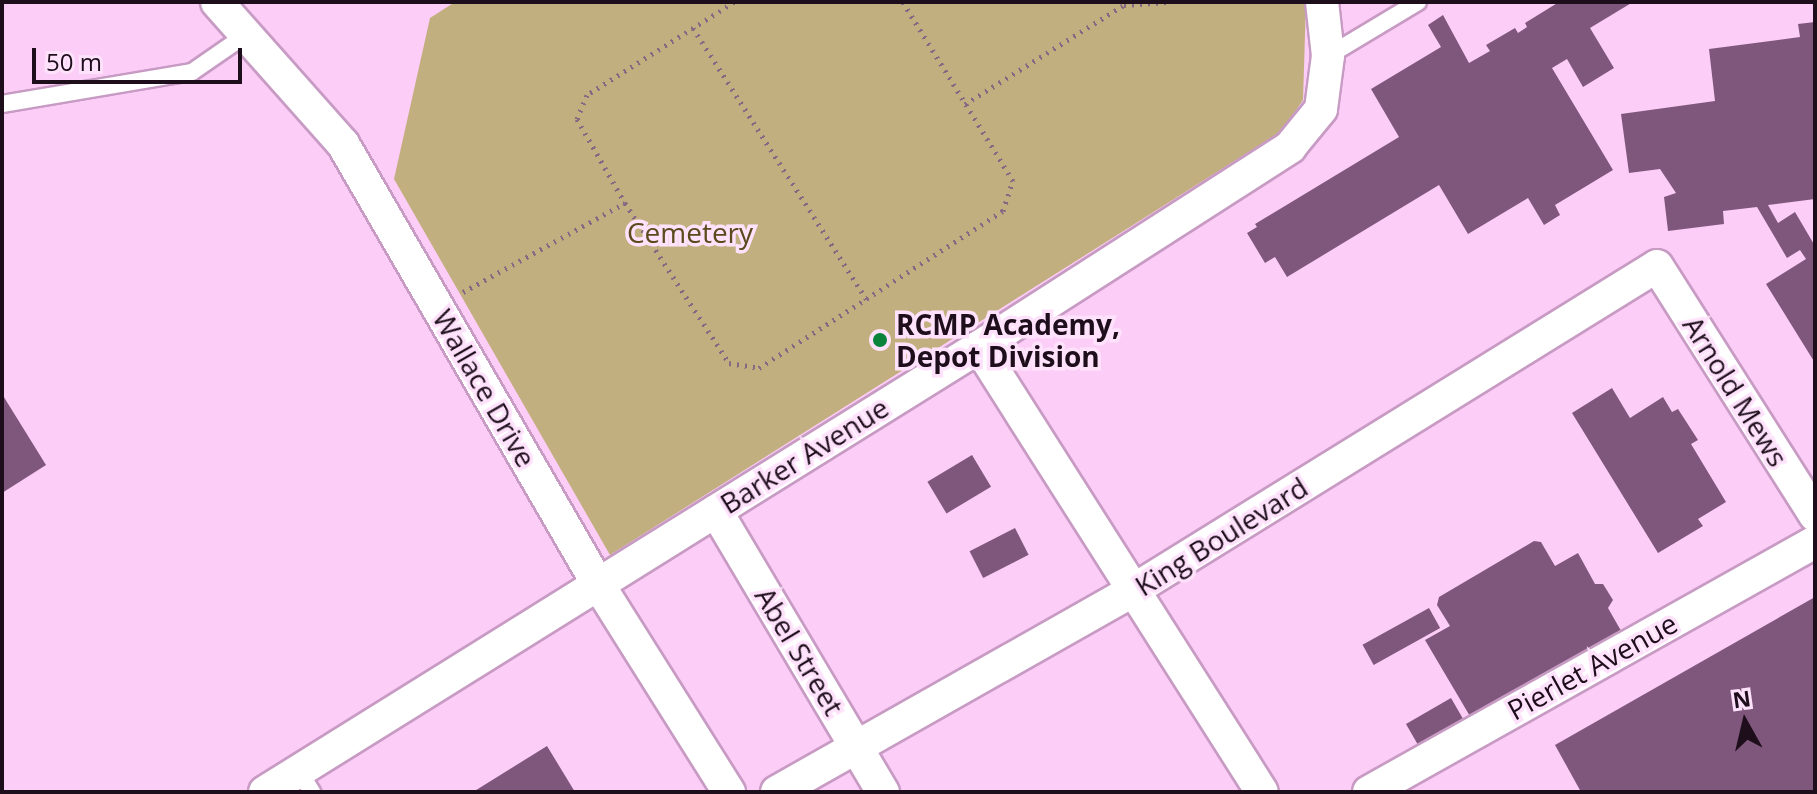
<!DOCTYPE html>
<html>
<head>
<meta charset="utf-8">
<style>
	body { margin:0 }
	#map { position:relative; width:1817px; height:794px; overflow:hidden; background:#fccdf7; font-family:"Open Sans",sans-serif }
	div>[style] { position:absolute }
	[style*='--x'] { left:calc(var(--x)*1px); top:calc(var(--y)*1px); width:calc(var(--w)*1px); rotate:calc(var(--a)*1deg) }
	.green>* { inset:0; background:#c2af7f }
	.building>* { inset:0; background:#7f577c; transform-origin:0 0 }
	.path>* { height:5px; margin-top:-2.5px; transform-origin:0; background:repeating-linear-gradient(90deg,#866883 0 2px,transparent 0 8px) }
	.roads { filter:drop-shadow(2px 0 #c79bc3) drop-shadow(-2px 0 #c79bc3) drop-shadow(0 2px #c79bc3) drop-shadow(0 -2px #c79bc3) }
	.service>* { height:16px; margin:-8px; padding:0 8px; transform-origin:8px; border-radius:8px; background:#fff }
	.minor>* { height:32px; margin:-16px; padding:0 16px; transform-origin:16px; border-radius:16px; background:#fff }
	.dots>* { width:22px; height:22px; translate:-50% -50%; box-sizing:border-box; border:4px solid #fee2fb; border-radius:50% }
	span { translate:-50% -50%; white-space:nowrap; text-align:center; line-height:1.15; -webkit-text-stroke:7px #fee2fb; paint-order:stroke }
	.park-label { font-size:28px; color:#5a4a1c }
	.poi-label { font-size:28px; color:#1e0e1c; font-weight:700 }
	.left { translate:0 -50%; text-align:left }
	.street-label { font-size:28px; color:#1e0e1c }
	.frame { position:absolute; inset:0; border:4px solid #1e0e1c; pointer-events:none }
	.north { position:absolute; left:1705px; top:682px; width:80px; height:80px; -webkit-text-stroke:6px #fee2fb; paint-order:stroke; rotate:352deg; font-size:22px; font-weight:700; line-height:32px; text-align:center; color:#1e0e1c }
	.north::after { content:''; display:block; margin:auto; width:28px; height:36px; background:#1e0e1c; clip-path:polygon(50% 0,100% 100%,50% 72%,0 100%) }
	.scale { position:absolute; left:32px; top:48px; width:210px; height:36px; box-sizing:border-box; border:4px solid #1e0e1c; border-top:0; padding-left:10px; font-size:24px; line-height:28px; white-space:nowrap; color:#1e0e1c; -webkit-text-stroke:6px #fee2fb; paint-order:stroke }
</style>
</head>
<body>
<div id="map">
	<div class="green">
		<i style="clip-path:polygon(455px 2px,1306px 2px,1303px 100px,1282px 131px,610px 555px,394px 179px,430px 18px)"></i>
	</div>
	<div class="building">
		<i style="clip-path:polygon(1559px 2px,1633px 2px,1590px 28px,1614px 68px,1583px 87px,1567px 59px,1552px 68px,1613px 170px,1555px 205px,1560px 215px,1544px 225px,1528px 198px,1468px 234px,1439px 185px,1287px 277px,1275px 257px,1265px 263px,1247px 233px,1257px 227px,1255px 224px,1399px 137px,1371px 89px,1441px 47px,1428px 25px,1443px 15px,1469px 63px,1490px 51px,1486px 45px,1515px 28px,1518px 33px,1527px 27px,1525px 23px)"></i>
		<i style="clip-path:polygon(1815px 22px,1815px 199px,1768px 205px,1778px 223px,1795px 212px,1815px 246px,1815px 363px,1766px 284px,1806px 259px,1800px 250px,1787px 258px,1757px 207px,1723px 211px,1724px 224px,1668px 231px,1664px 197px,1676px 193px,1660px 169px,1629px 173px,1621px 114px,1715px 101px,1709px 49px,1800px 37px,1798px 24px)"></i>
		<i style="clip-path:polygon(1612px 388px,1630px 418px,1663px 397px,1672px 412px,1678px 409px,1698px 440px,1691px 444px,1726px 502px,1698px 519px,1703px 526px,1658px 553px,1572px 413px)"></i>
		<i style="clip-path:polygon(2px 394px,46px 465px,2px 493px)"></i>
		<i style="left:972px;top:455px;width:37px;height:52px;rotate:59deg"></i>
		<i style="left:1015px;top:528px;width:30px;height:51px;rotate:63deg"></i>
		<i style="clip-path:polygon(1534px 541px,1541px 542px,1555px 566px,1578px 553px,1595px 584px,1603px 584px,1613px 600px,1608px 608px,1624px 636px,1474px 723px,1425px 640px,1450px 626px,1437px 605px,1439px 597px)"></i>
		<i style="clip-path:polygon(1815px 597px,1815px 792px,1581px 792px,1555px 745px)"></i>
		<i style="left:1429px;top:608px;width:23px;height:76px;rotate:61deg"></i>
		<i style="left:1451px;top:698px;width:32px;height:52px;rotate:60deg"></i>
		<i style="clip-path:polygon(547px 746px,575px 792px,473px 792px)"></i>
	</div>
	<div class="path">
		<i style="--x:734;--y:2;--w:174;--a:147.7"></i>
		<i style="--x:587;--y:95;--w:26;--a:113"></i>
		<i style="--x:577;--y:119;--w:97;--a:60.3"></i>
		<i style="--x:625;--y:203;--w:191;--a:57"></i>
		<i style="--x:729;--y:363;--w:30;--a:9"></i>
		<i style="--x:759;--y:368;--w:290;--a:-32.8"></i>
		<i style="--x:1003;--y:211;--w:32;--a:-72"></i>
		<i style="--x:1013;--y:181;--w:210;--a:-121.6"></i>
		<i style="--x:693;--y:28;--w:322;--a:57.4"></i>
		<i style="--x:965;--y:104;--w:187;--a:-31.9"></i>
		<i style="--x:1124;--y:5;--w:44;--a:-3.9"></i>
		<i style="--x:463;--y:292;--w:185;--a:-28.8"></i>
	</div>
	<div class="roads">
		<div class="service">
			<i style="--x:1328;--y:56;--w:105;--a:-31"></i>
			<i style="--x:2;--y:104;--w:193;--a:-9.6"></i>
			<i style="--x:192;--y:72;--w:67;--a:-34.6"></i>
			<i style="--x:299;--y:771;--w:25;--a:58"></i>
		</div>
		<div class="minor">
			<i style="--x:217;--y:2;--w:190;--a:48.4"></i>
			<i style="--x:343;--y:144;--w:509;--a:59.91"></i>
			<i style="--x:598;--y:584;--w:246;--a:57.8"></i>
			<i style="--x:979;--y:347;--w:527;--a:57.55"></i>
			<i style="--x:716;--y:511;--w:327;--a:59.3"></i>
			<i style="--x:265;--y:792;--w:841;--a:-31.93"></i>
			<i style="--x:979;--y:347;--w:370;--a:-32.7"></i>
			<i style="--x:1290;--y:147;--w:49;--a:-50.8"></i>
			<i style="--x:1321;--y:109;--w:53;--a:-82.5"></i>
			<i style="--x:1328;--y:56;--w:54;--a:-96.3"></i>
			<i style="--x:777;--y:792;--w:408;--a:-29.5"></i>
			<i style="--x:1132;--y:591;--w:617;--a:-31.76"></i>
			<i style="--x:1657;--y:266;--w:295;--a:57.6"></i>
			<i style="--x:1369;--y:792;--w:511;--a:-29.27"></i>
		</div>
	</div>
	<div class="dots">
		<i style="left:880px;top:340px;background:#0c833b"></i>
	</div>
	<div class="park-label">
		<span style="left:690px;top:232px">Cemetery</span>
	</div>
	<div class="poi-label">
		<span class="left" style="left:896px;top:340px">RCMP Academy,<br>Depot Division</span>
	</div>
	<div class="street-label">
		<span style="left:485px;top:388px;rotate:60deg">Wallace Drive</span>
		<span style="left:1736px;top:391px;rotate:58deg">Arnold Mews</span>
		<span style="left:804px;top:455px;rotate:-32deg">Barker Avenue</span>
		<span style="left:1221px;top:536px;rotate:-32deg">King Boulevard</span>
		<span style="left:800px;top:651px;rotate:59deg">Abel Street</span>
		<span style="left:1592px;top:666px;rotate:-29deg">Pierlet Avenue</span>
	</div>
	<div class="frame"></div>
	<div class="north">N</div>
	<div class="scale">50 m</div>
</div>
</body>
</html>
